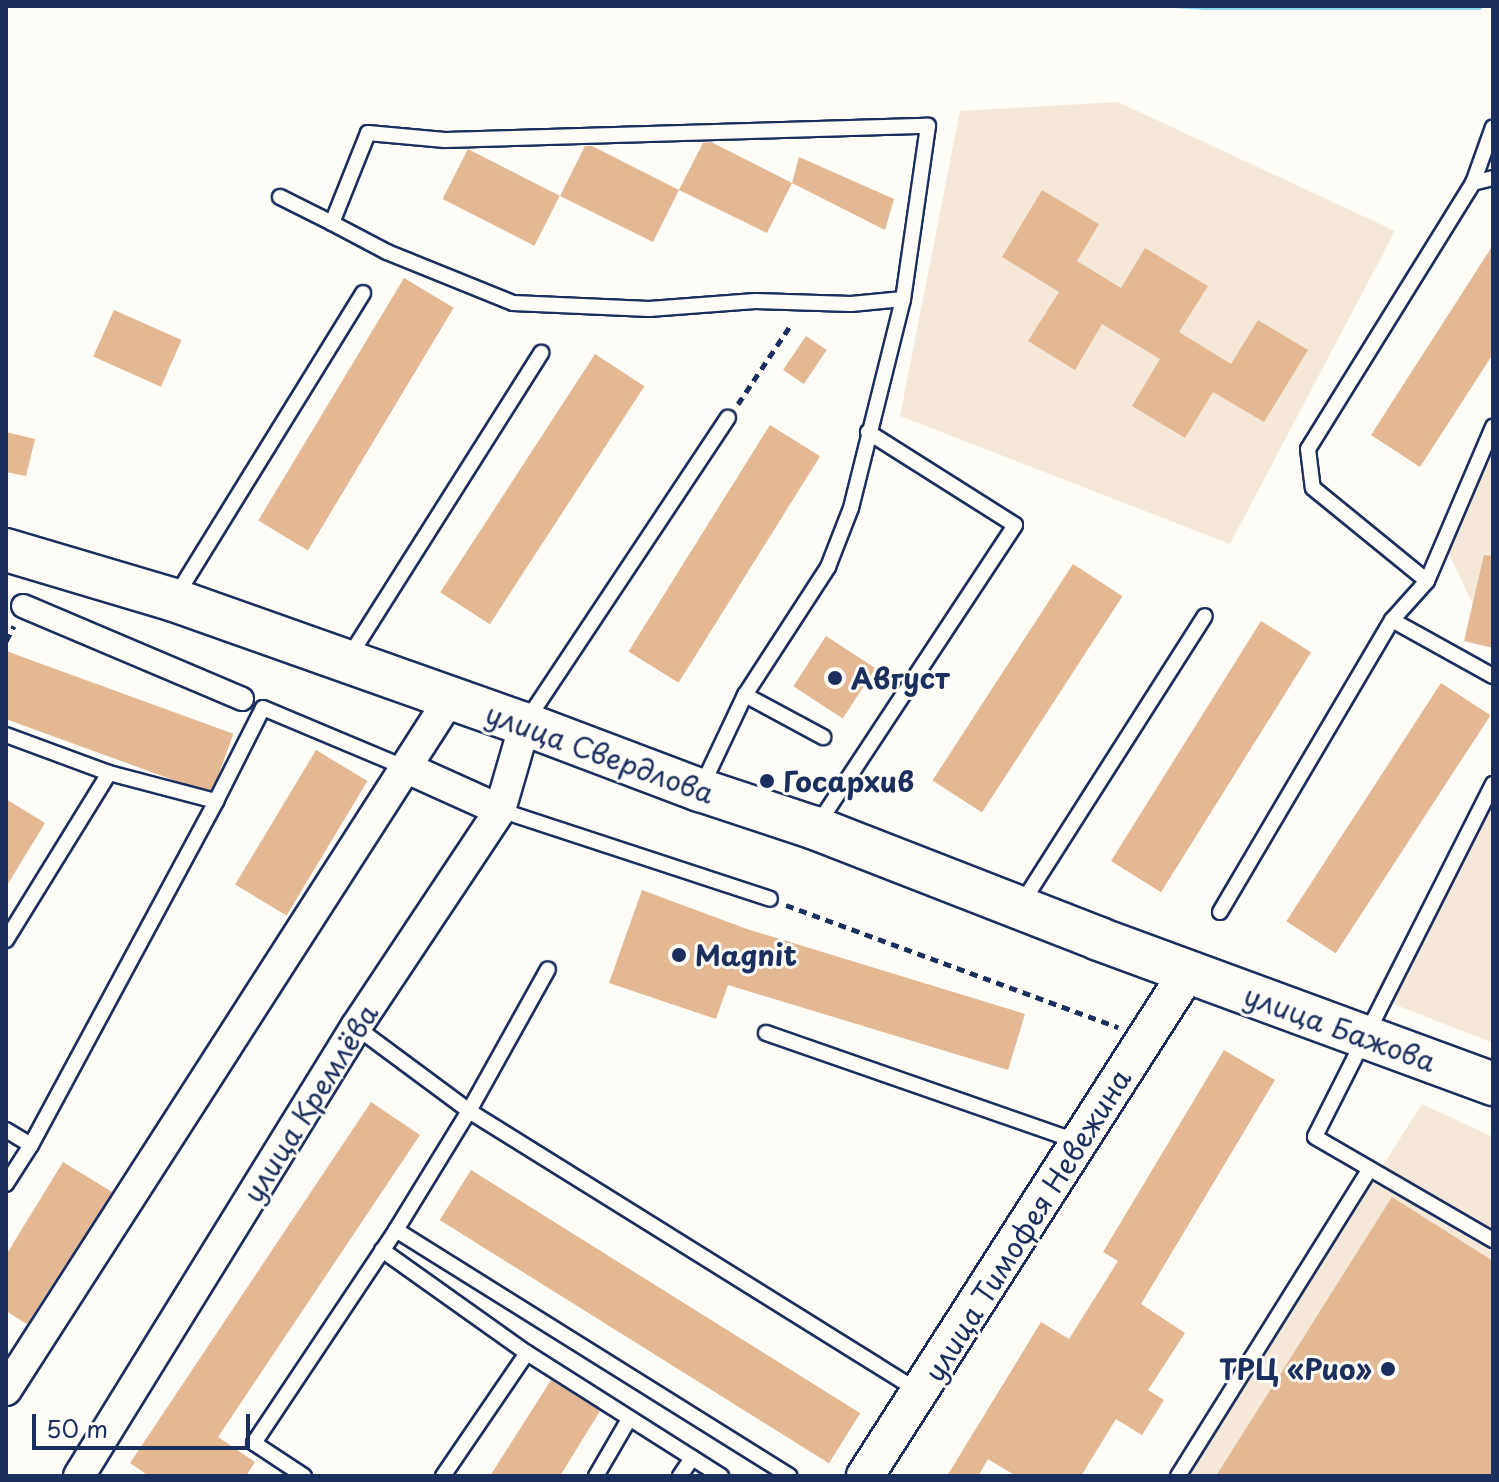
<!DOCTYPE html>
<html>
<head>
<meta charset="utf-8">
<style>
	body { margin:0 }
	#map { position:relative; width:1499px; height:1482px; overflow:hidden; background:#fdfcf7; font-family:"Playpen Sans",sans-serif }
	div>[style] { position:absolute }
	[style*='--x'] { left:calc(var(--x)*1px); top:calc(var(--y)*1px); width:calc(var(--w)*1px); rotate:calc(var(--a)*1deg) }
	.built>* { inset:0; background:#f5e8d9 }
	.water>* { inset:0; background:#8dd8ed }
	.building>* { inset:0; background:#e3b893; transform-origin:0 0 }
	.path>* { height:5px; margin-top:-2.5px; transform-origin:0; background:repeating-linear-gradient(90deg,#1b2f5e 0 8px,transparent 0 14px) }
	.roads { filter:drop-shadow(2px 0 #1b2f5e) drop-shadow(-2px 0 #1b2f5e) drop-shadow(0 2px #1b2f5e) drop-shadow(0 -2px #1b2f5e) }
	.service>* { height:14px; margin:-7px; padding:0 7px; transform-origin:7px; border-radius:7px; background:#fdfcf7 }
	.pedestrian>* { height:22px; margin:-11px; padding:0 11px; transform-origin:11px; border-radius:11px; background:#fdfcf7 }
	.minor>* { height:30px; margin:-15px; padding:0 15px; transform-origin:15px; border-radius:15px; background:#fdfcf7 }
	.tertiary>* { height:36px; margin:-18px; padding:0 18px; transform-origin:18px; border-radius:18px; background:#fdfcf7 }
	.secondary>* { height:42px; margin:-21px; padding:0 21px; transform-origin:21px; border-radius:21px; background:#fdfcf7 }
	.dots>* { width:22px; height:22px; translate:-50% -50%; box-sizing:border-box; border:4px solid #fdfcf7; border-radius:50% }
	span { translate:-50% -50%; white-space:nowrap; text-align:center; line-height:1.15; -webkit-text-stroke:6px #fdfcf7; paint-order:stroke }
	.poi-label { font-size:28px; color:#1b2f5e; font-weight:700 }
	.left { translate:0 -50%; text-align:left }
	.right { translate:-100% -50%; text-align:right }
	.street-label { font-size:28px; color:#1b2f5e }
	.frame { position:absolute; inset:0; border:8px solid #1b2f5e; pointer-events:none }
	.scale { position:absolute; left:32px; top:1414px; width:218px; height:36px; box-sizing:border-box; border:4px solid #1b2f5e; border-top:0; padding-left:10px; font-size:24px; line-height:28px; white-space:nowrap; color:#1b2f5e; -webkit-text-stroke:6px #fdfcf7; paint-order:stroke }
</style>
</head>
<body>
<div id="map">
	<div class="built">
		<i style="clip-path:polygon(1118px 102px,1395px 231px,1230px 544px,900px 416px,960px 111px)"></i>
		<i style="clip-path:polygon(1493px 413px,1493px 647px,1445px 545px)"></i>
		<i style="clip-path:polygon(1493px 779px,1493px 1043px,1373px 996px)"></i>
		<i style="clip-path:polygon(1422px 1104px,1493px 1137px,1493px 1476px,1185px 1476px)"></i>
	</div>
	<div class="water">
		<i style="clip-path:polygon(1144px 6px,1485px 6px,1480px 10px,1205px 10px)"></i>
	</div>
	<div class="building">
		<i style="clip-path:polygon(711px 142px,792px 183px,767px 233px,679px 190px,703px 143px)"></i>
		<i style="clip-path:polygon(585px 146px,592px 146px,679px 190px,653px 242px,560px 196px)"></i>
		<i style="left:468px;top:149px;width:103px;height:56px;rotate:27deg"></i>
		<i style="clip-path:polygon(799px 157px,894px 199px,885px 230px,792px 183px)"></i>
		<i style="clip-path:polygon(1042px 190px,1099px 224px,1077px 261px,1121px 288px,1145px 248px,1208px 286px,1179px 332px,1231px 364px,1258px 320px,1308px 350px,1264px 422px,1213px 392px,1185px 438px,1132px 406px,1160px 359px,1102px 324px,1075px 370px,1028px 341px,1059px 292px,1002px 257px)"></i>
		<i style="clip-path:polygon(1493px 245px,1493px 354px,1420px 467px,1371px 435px)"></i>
		<i style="left:404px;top:278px;width:58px;height:283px;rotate:31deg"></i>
		<i style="left:114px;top:310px;width:74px;height:51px;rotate:24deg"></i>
		<i style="left:806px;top:336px;width:25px;height:41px;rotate:34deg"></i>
		<i style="left:595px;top:354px;width:59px;height:284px;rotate:33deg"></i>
		<i style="left:770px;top:425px;width:59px;height:267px;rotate:32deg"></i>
		<i style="clip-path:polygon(6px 432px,35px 439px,26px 476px,6px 472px)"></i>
		<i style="clip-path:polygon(1484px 555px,1493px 556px,1493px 648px,1464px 641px)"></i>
		<i style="left:1073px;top:564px;width:59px;height:258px;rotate:33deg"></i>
		<i style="left:1261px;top:621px;width:59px;height:283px;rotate:32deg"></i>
		<i style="left:826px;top:636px;width:59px;height:60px;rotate:33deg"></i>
		<i style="left:6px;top:651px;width:242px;height:64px;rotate:20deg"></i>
		<i style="left:1441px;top:683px;width:59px;height:284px;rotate:33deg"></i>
		<i style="left:316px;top:750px;width:60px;height:157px;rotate:31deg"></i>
		<i style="clip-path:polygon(6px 799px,45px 823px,6px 887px)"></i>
		<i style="clip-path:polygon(642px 890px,747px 929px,1025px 1014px,1008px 1070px,728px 985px,716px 1019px,609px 983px)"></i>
		<i style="clip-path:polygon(1224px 1050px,1275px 1080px,1141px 1304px,1185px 1333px,1148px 1390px,1164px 1400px,1142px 1435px,1116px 1419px,1081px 1476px,1016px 1476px,988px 1459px,978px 1476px,947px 1476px,1041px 1322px,1069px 1339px,1118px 1261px,1103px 1252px)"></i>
		<i style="clip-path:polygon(371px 1102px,420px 1135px,218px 1437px,255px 1462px,246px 1476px,149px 1476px,130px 1463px)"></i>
		<i style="clip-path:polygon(63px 1162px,112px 1192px,27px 1324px,6px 1311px,6px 1255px)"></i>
		<i style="left:471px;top:1170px;width:459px;height:59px;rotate:32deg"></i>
		<i style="clip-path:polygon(1392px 1197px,1493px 1261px,1493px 1476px,1216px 1476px)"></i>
		<i style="clip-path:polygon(551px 1380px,600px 1411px,560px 1476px,490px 1476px)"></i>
	</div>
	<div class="path">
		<i style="--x:738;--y:404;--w:97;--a:-56.3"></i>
		<i style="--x:6;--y:641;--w:17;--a:-62"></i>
		<i style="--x:786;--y:905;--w:354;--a:20.2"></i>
	</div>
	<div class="roads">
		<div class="service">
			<i style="--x:1493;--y:178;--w:21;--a:166"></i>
			<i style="--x:1473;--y:183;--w:313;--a:121.8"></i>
			<i style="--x:1308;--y:449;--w:39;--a:83"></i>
			<i style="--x:1313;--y:488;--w:147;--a:39.2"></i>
			<i style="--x:1427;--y:581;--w:52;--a:131.9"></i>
			<i style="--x:1392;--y:620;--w:115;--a:29"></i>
			<i style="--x:1473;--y:183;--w:59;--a:-70.3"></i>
			<i style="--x:280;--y:197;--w:58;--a:26.6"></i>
			<i style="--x:1427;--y:581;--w:168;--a:-66.8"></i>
			<i style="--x:176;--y:596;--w:356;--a:-58.3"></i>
			<i style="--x:349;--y:657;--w:360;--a:-57.7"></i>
			<i style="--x:745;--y:695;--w:89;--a:28.3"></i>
			<i style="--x:527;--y:720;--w:363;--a:-56.4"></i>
			<i style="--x:6;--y:735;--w:110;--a:20.3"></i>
			<i style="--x:109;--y:773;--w:111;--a:14.7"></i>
			<i style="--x:216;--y:801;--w:104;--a:-63.2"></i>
			<i style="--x:263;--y:708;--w:155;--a:22.8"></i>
			<i style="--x:1493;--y:784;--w:395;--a:116.8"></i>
			<i style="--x:1315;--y:1137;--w:206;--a:30.1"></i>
			<i style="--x:702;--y:786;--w:101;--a:-64.7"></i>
			<i style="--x:745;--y:695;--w:153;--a:-57"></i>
			<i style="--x:828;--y:567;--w:63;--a:-68.7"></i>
			<i style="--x:851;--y:508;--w:215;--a:-76"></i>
			<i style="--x:903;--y:299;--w:52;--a:174.5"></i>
			<i style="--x:851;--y:304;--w:96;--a:-178.2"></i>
			<i style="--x:755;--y:301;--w:106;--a:175.7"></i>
			<i style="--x:649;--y:309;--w:136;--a:-177.5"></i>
			<i style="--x:513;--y:303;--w:136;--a:-158"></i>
			<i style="--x:387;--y:252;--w:62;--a:-152.2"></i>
			<i style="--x:332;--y:223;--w:97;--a:-68.2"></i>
			<i style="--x:368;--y:133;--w:77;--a:5.2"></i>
			<i style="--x:445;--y:140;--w:483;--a:-1.7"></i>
			<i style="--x:928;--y:126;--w:175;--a:98.2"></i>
			<i style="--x:500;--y:810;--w:284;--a:18.2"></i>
			<i style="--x:818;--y:824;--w:358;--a:-56.6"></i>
			<i style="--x:1015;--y:525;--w:174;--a:-147.7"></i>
			<i style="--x:1022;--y:903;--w:340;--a:-57.5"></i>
			<i style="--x:1220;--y:912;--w:339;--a:-59.5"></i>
			<i style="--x:6;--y:940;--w:196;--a:-58.3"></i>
			<i style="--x:356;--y:1027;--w:141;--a:36.6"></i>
			<i style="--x:469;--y:1111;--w:531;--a:31.93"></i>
			<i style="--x:766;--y:1033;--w:329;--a:19.2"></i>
			<i style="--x:6;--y:1130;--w:29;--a:31"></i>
			<i style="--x:6;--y:1184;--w:46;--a:-57.3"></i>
			<i style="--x:31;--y:1145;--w:391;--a:-61.7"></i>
			<i style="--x:396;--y:1230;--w:140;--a:-58.5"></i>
			<i style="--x:469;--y:1111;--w:162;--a:-60.9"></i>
			<i style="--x:382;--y:1250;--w:178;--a:35.4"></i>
			<i style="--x:527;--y:1353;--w:230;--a:32.4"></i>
			<i style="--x:304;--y:1476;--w:60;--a:-146.6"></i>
			<i style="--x:254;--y:1443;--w:256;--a:-56.3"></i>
			<i style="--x:396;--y:1230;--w:464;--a:32"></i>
			<i style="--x:443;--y:1476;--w:149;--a:-55.7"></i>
			<i style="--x:596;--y:1476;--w:66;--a:-59.9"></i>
			<i style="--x:680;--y:1476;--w:22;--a:-56"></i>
			<i style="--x:1178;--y:1476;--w:362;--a:-58"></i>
		</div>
		<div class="pedestrian">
			<i style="--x:23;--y:606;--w:238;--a:23"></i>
		</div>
		<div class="minor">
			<i style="--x:407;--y:768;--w:102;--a:24.3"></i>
			<i style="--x:6;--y:1390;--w:820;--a:-57.3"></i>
			<i style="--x:79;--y:1476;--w:528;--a:-58.33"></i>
			<i style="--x:356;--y:1027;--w:260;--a:-56.4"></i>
			<i style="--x:500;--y:810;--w:90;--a:-73.8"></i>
		</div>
		<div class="tertiary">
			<i style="--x:865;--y:1476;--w:597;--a:-57.37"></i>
		</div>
		<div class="secondary">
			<i style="--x:6;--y:550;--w:175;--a:16.6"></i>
			<i style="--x:174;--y:600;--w:372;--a:19.5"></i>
			<i style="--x:525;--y:724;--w:187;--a:20.7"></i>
			<i style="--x:700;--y:790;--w:121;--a:18.3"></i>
			<i style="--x:815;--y:828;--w:305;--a:21.3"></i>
			<i style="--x:1099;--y:939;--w:420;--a:20.2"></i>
		</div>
	</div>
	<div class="dots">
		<i style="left:835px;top:678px;background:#1b2f5e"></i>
		<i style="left:767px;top:781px;background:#1b2f5e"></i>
		<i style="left:679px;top:955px;background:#1b2f5e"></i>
		<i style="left:1388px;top:1369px;background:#1b2f5e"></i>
	</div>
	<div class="poi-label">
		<span class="left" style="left:851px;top:678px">Август</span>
		<span class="left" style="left:783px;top:781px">Госархив</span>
		<span class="left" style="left:695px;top:955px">Magnit</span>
		<span class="right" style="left:1372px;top:1369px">ТРЦ «Рио»</span>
	</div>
	<div class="street-label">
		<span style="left:600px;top:753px;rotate:20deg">улица Свердлова</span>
		<span style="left:1340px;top:1028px;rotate:20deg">улица Бажова</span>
		<span style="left:310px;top:1103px;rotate:-58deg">улица Кремлёва</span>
		<span style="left:1027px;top:1225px;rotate:-58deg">улица Тимофея Невежина</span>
	</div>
	<div class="frame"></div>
	<div class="scale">50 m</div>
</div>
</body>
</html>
